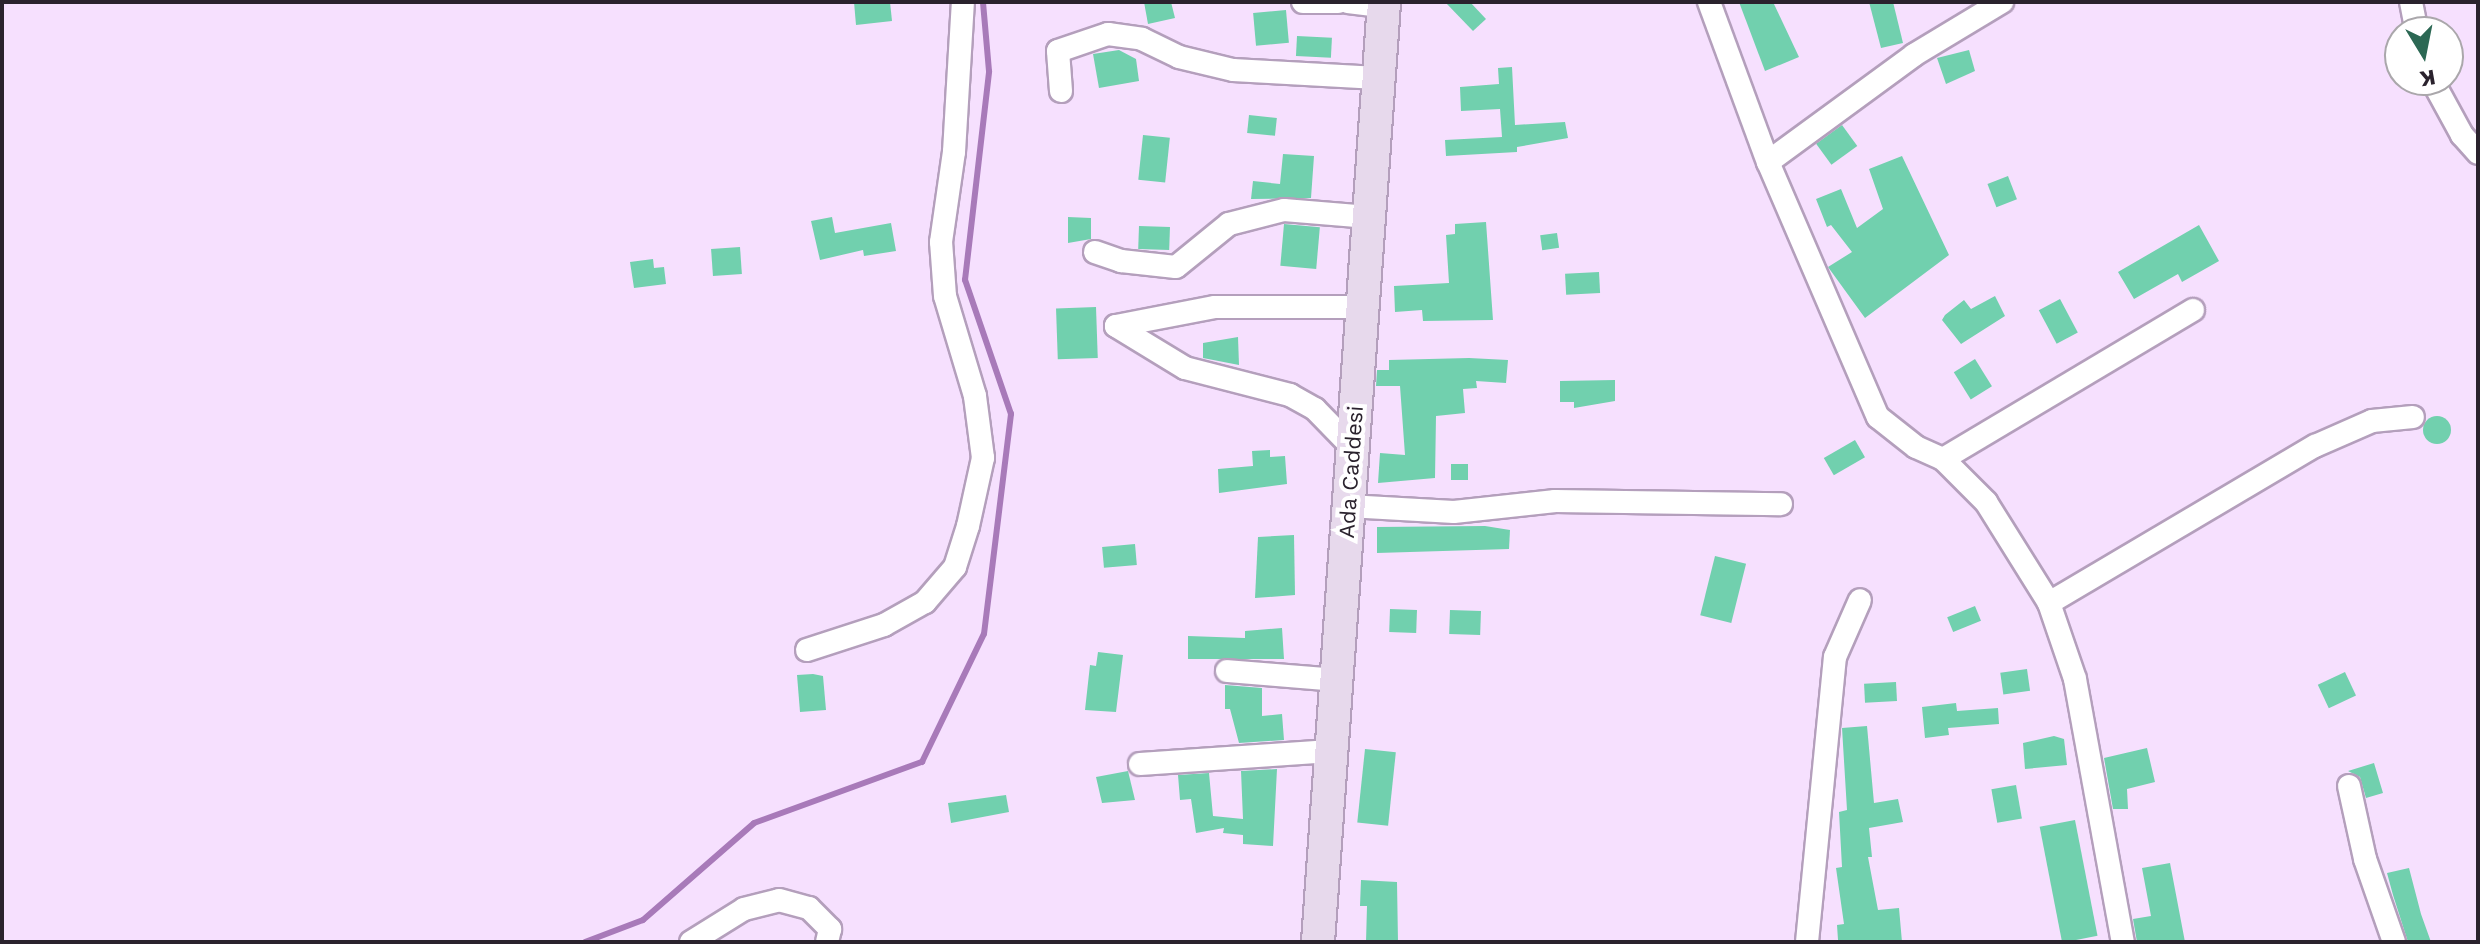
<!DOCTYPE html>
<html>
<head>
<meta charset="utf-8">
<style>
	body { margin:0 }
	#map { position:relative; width:2480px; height:944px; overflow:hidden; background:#f6e0fe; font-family:"Work Sans",sans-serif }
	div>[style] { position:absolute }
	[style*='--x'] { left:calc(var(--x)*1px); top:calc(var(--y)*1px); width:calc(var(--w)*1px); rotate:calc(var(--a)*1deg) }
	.stream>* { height:6px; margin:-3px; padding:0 3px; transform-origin:3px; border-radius:3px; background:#a87ab9 }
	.building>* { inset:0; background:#71d0ae; transform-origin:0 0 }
	.round { border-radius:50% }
	.roads { filter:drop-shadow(2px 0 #b49fbc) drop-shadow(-2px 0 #b49fbc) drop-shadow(0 2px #b49fbc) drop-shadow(0 -2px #b49fbc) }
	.street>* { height:22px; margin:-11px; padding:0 11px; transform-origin:11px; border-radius:11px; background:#fff }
	.secondary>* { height:32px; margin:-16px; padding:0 16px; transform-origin:16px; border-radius:16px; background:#e7d9ec }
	span { translate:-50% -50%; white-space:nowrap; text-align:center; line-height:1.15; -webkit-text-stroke:8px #fff; paint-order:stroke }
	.street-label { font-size:22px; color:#2a222d }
	.frame { position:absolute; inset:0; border:4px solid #2a222d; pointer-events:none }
	.north { position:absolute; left:2384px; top:16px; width:80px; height:80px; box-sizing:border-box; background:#fff; border:2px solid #aaa7ab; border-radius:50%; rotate:170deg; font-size:22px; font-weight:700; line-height:32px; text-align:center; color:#2a222d }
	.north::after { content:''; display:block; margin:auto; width:28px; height:36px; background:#2c6854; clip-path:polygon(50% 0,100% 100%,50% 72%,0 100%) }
</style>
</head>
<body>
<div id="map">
	<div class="stream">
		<i style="--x:585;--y:942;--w:62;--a:-20.8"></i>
		<i style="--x:643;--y:920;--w:147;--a:-41.1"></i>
		<i style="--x:754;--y:823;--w:179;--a:-20"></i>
		<i style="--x:922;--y:762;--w:142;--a:-64.2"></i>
		<i style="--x:984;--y:634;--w:222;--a:-83"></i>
		<i style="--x:1011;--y:414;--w:142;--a:-108.9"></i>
		<i style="--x:965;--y:280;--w:210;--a:-83.4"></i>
		<i style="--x:989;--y:71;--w:69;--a:-95"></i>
	</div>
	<div class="building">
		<i style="clip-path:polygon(854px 2px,890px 2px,892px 21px,856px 25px)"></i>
		<i style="clip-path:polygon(1144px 2px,1171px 2px,1175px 18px,1148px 24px)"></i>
		<i style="clip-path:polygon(1445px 2px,1470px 2px,1486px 19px,1473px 31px)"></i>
		<i style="clip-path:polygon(1739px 2px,1773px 2px,1799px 57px,1765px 71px)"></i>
		<i style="clip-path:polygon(1869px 2px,1893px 2px,1903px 43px,1881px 48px)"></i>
		<i style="left:1286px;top:10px;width:33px;height:33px;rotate:85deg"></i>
		<i style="left:1297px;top:36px;width:35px;height:20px;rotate:3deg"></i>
		<i style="clip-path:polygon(1119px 50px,1136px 59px,1139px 81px,1099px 88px,1093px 54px)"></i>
		<i style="clip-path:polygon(1969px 50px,1975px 71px,1946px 84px,1937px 58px)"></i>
		<i style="clip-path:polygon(1512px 67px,1515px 125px,1565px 122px,1568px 138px,1517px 147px,1517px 152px,1446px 156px,1445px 140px,1502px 137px,1500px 109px,1461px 111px,1460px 87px,1499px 84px,1498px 68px)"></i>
		<i style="left:1249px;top:115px;width:28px;height:18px;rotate:6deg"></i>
		<i style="left:1842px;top:125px;width:26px;height:32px;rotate:54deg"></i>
		<i style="left:1143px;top:135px;width:27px;height:45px;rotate:6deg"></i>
		<i style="clip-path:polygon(1283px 154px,1314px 156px,1311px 198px,1251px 199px,1253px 181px,1280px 184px)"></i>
		<i style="clip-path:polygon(1902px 156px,1949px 255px,1865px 318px,1828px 267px,1852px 252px,1831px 225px,1827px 227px,1816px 199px,1841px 189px,1857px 228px,1883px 209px,1869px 169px)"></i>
		<i style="left:2008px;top:176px;width:25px;height:22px;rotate:69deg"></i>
		<i style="clip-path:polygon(832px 217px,835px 233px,891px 223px,896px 251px,864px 256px,863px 250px,820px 260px,811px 221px)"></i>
		<i style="clip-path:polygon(1068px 217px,1091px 218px,1091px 239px,1068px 243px)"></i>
		<i style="clip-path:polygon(1486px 222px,1493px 320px,1423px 321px,1422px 310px,1395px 312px,1394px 286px,1449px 283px,1446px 235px,1455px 234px,1455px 224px)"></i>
		<i style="left:1284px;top:224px;width:36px;height:42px;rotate:5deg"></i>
		<i style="clip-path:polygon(2199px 225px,2219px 261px,2182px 282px,2178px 274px,2134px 299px,2118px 272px)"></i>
		<i style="left:1139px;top:226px;width:31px;height:23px;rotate:2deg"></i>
		<i style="left:1557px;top:233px;width:15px;height:17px;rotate:82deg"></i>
		<i style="left:740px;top:247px;width:27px;height:29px;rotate:86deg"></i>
		<i style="clip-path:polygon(653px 259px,654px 268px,664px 267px,666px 284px,634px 288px,630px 262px)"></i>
		<i style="left:1599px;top:272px;width:21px;height:34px;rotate:87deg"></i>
		<i style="clip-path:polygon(1995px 296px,2005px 316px,1961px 344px,1942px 320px,1945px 315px,1964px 300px,1971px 309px)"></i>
		<i style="left:2060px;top:299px;width:38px;height:24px;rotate:62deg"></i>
		<i style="left:1096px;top:307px;width:51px;height:40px;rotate:88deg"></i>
		<i style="clip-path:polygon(1238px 337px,1239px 365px,1203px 358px,1203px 343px)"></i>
		<i style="clip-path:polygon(1469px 358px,1508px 360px,1506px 383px,1476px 381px,1477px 388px,1463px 389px,1465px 413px,1436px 416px,1435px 478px,1378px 483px,1380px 453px,1405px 455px,1400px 386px,1376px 386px,1377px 370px,1389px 370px,1389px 360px)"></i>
		<i style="left:1975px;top:359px;width:32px;height:25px;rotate:58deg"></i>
		<i style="clip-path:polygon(1615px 380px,1615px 401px,1574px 408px,1574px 402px,1560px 402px,1560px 381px)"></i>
		<i class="round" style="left:2423px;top:416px;width:28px;height:28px"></i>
		<i style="left:1855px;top:440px;width:20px;height:36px;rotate:60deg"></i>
		<i style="clip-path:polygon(1270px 450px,1270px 457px,1285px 456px,1287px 484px,1219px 493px,1218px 469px,1253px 466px,1252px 451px)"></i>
		<i style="left:1451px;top:464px;width:17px;height:16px"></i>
		<i style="clip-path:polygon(1485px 526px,1510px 530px,1509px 549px,1377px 553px,1377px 527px)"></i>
		<i style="clip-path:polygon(1294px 535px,1295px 595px,1255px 598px,1258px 537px)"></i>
		<i style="left:1135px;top:544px;width:21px;height:33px;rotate:85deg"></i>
		<i style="left:1715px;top:556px;width:32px;height:61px;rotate:14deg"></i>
		<i style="left:1975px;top:606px;width:16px;height:30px;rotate:68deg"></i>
		<i style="left:1390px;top:609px;width:27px;height:23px;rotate:2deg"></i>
		<i style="left:1450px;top:610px;width:31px;height:24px;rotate:2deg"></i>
		<i style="clip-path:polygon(1282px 628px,1284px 659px,1188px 659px,1188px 636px,1245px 638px,1245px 631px)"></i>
		<i style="clip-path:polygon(1098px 652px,1123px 655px,1116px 712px,1085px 710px,1090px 665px,1096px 666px)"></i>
		<i style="left:2027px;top:669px;width:22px;height:27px;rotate:82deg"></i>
		<i style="left:2345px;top:672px;width:26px;height:30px;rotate:65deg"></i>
		<i style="clip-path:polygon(813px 674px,823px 676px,826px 710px,800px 712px,797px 675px)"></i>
		<i style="left:1896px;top:682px;width:19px;height:32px;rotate:87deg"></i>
		<i style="clip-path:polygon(1225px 685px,1262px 688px,1262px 716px,1282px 714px,1284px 740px,1239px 743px,1230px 709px,1225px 709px)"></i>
		<i style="clip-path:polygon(1956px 703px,1957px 711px,1998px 708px,1999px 724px,1948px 728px,1949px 735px,1925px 738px,1922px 707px)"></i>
		<i style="clip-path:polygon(1867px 726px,1874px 803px,1898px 799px,1903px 822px,1869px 828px,1872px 857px,1868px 857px,1878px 910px,1899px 908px,1902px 942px,1838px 940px,1837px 925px,1844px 924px,1836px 868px,1842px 867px,1839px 812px,1847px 810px,1842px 728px)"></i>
		<i style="clip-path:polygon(2054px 736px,2064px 739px,2067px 765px,2025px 769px,2023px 743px)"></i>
		<i style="clip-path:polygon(2147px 748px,2155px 782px,2127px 789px,2128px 809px,2113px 809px,2104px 758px)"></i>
		<i style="left:1365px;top:749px;width:31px;height:74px;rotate:6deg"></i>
		<i style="clip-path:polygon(2374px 763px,2383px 793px,2366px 798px,2360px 777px,2348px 771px)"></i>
		<i style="clip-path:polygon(1277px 769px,1273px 846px,1243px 844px,1243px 835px,1223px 833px,1224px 828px,1196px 833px,1191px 799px,1180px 800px,1178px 775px,1209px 773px,1213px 816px,1243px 819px,1241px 771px)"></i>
		<i style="clip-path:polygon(1128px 771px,1135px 800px,1102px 803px,1096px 777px)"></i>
		<i style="left:2016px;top:785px;width:34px;height:25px;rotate:80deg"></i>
		<i style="clip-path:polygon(1006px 795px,1009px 812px,951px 823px,948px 803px)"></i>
		<i style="left:2075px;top:820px;width:118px;height:36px;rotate:79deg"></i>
		<i style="clip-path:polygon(2170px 863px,2185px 942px,2137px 942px,2133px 919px,2151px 916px,2142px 868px)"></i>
		<i style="clip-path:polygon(2409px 868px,2421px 914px,2431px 942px,2408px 942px,2393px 895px,2387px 873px)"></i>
		<i style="clip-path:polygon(1361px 880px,1397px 882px,1398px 942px,1366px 942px,1367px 906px,1360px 906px)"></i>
	</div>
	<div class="roads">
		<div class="street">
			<i style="--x:1303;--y:2;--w:35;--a:0"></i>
			<i style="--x:1348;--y:2;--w:35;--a:7"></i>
			<i style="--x:1709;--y:2;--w:171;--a:69.8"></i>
			<i style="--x:1768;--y:162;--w:278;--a:66.7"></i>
			<i style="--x:1878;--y:417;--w:48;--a:38.3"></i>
			<i style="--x:1916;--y:447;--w:30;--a:24"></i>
			<i style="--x:1943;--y:459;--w:61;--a:45"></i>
			<i style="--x:1986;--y:502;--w:119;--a:58"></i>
			<i style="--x:2049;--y:603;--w:80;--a:71.1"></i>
			<i style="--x:2075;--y:679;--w:267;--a:79.7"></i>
			<i style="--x:2411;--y:2;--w:31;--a:79"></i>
			<i style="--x:2432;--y:80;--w:63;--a:61.4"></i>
			<i style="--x:2462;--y:135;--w:24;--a:48"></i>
			<i style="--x:1061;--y:91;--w:40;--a:-94.3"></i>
			<i style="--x:1058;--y:51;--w:53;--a:-18.8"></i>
			<i style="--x:1108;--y:34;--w:34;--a:8"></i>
			<i style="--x:1142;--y:39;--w:41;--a:25.9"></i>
			<i style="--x:1179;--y:57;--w:56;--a:13.5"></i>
			<i style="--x:1233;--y:70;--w:145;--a:3.2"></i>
			<i style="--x:1768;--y:162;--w:181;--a:-36.2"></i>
			<i style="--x:1914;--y:55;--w:103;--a:-31.1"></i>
			<i style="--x:1095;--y:252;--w:28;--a:19"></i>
			<i style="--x:1121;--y:261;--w:55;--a:6.2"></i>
			<i style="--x:1176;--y:267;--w:68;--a:-39.1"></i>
			<i style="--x:1229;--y:224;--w:57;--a:-14.3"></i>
			<i style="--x:1284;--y:210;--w:85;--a:4.7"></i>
			<i style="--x:1353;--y:448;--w:54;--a:-134.3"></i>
			<i style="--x:1315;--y:409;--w:29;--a:-151"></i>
			<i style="--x:1290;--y:395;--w:108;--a:-165.6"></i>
			<i style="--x:1185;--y:368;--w:81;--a:-148.7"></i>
			<i style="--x:1116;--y:326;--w:101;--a:-10.9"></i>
			<i style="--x:1215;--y:307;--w:147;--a:0"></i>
			<i style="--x:1943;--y:459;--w:291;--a:-30.8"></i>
			<i style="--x:1348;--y:506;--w:106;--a:3.2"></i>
			<i style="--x:1454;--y:512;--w:102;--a:-6.2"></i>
			<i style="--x:1555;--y:501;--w:226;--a:0.8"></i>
			<i style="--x:2049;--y:603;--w:309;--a:-30.6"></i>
			<i style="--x:2315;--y:446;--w:62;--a:-23.7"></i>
			<i style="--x:2372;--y:421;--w:41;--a:-5.6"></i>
			<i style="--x:807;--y:650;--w:81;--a:-18"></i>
			<i style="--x:884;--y:625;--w:47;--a:-29.3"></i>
			<i style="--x:925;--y:602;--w:46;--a:-49.4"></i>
			<i style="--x:955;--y:567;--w:43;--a:-72.4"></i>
			<i style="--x:968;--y:526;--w:70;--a:-77.6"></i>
			<i style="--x:983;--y:458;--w:63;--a:-97.4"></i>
			<i style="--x:975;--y:396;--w:104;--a:-106.7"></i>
			<i style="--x:945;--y:296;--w:54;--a:-94.2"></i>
			<i style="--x:941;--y:242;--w:91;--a:-81.8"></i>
			<i style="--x:954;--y:152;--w:150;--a:-86.6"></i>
			<i style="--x:1227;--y:671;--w:109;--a:4.7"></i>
			<i style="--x:1140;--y:764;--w:191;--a:-3.9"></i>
			<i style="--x:2349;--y:786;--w:75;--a:77.6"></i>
			<i style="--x:2365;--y:859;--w:88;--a:70.7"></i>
			<i style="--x:691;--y:942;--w:62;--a:-31.9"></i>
			<i style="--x:744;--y:909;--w:36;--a:-14"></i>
			<i style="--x:779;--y:900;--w:31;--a:15"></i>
			<i style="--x:809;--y:908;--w:30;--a:45"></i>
			<i style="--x:830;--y:929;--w:13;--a:103"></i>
			<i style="--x:1807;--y:942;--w:286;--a:-84.4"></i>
			<i style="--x:1835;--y:657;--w:62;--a:-66.3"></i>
		</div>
		<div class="secondary">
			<i style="--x:1318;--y:942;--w:942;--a:-85.98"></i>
		</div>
	</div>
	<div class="street-label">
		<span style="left:1351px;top:472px;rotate:-86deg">Ada Caddesi</span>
	</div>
	<div class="frame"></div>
	<div class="north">K</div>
</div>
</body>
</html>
